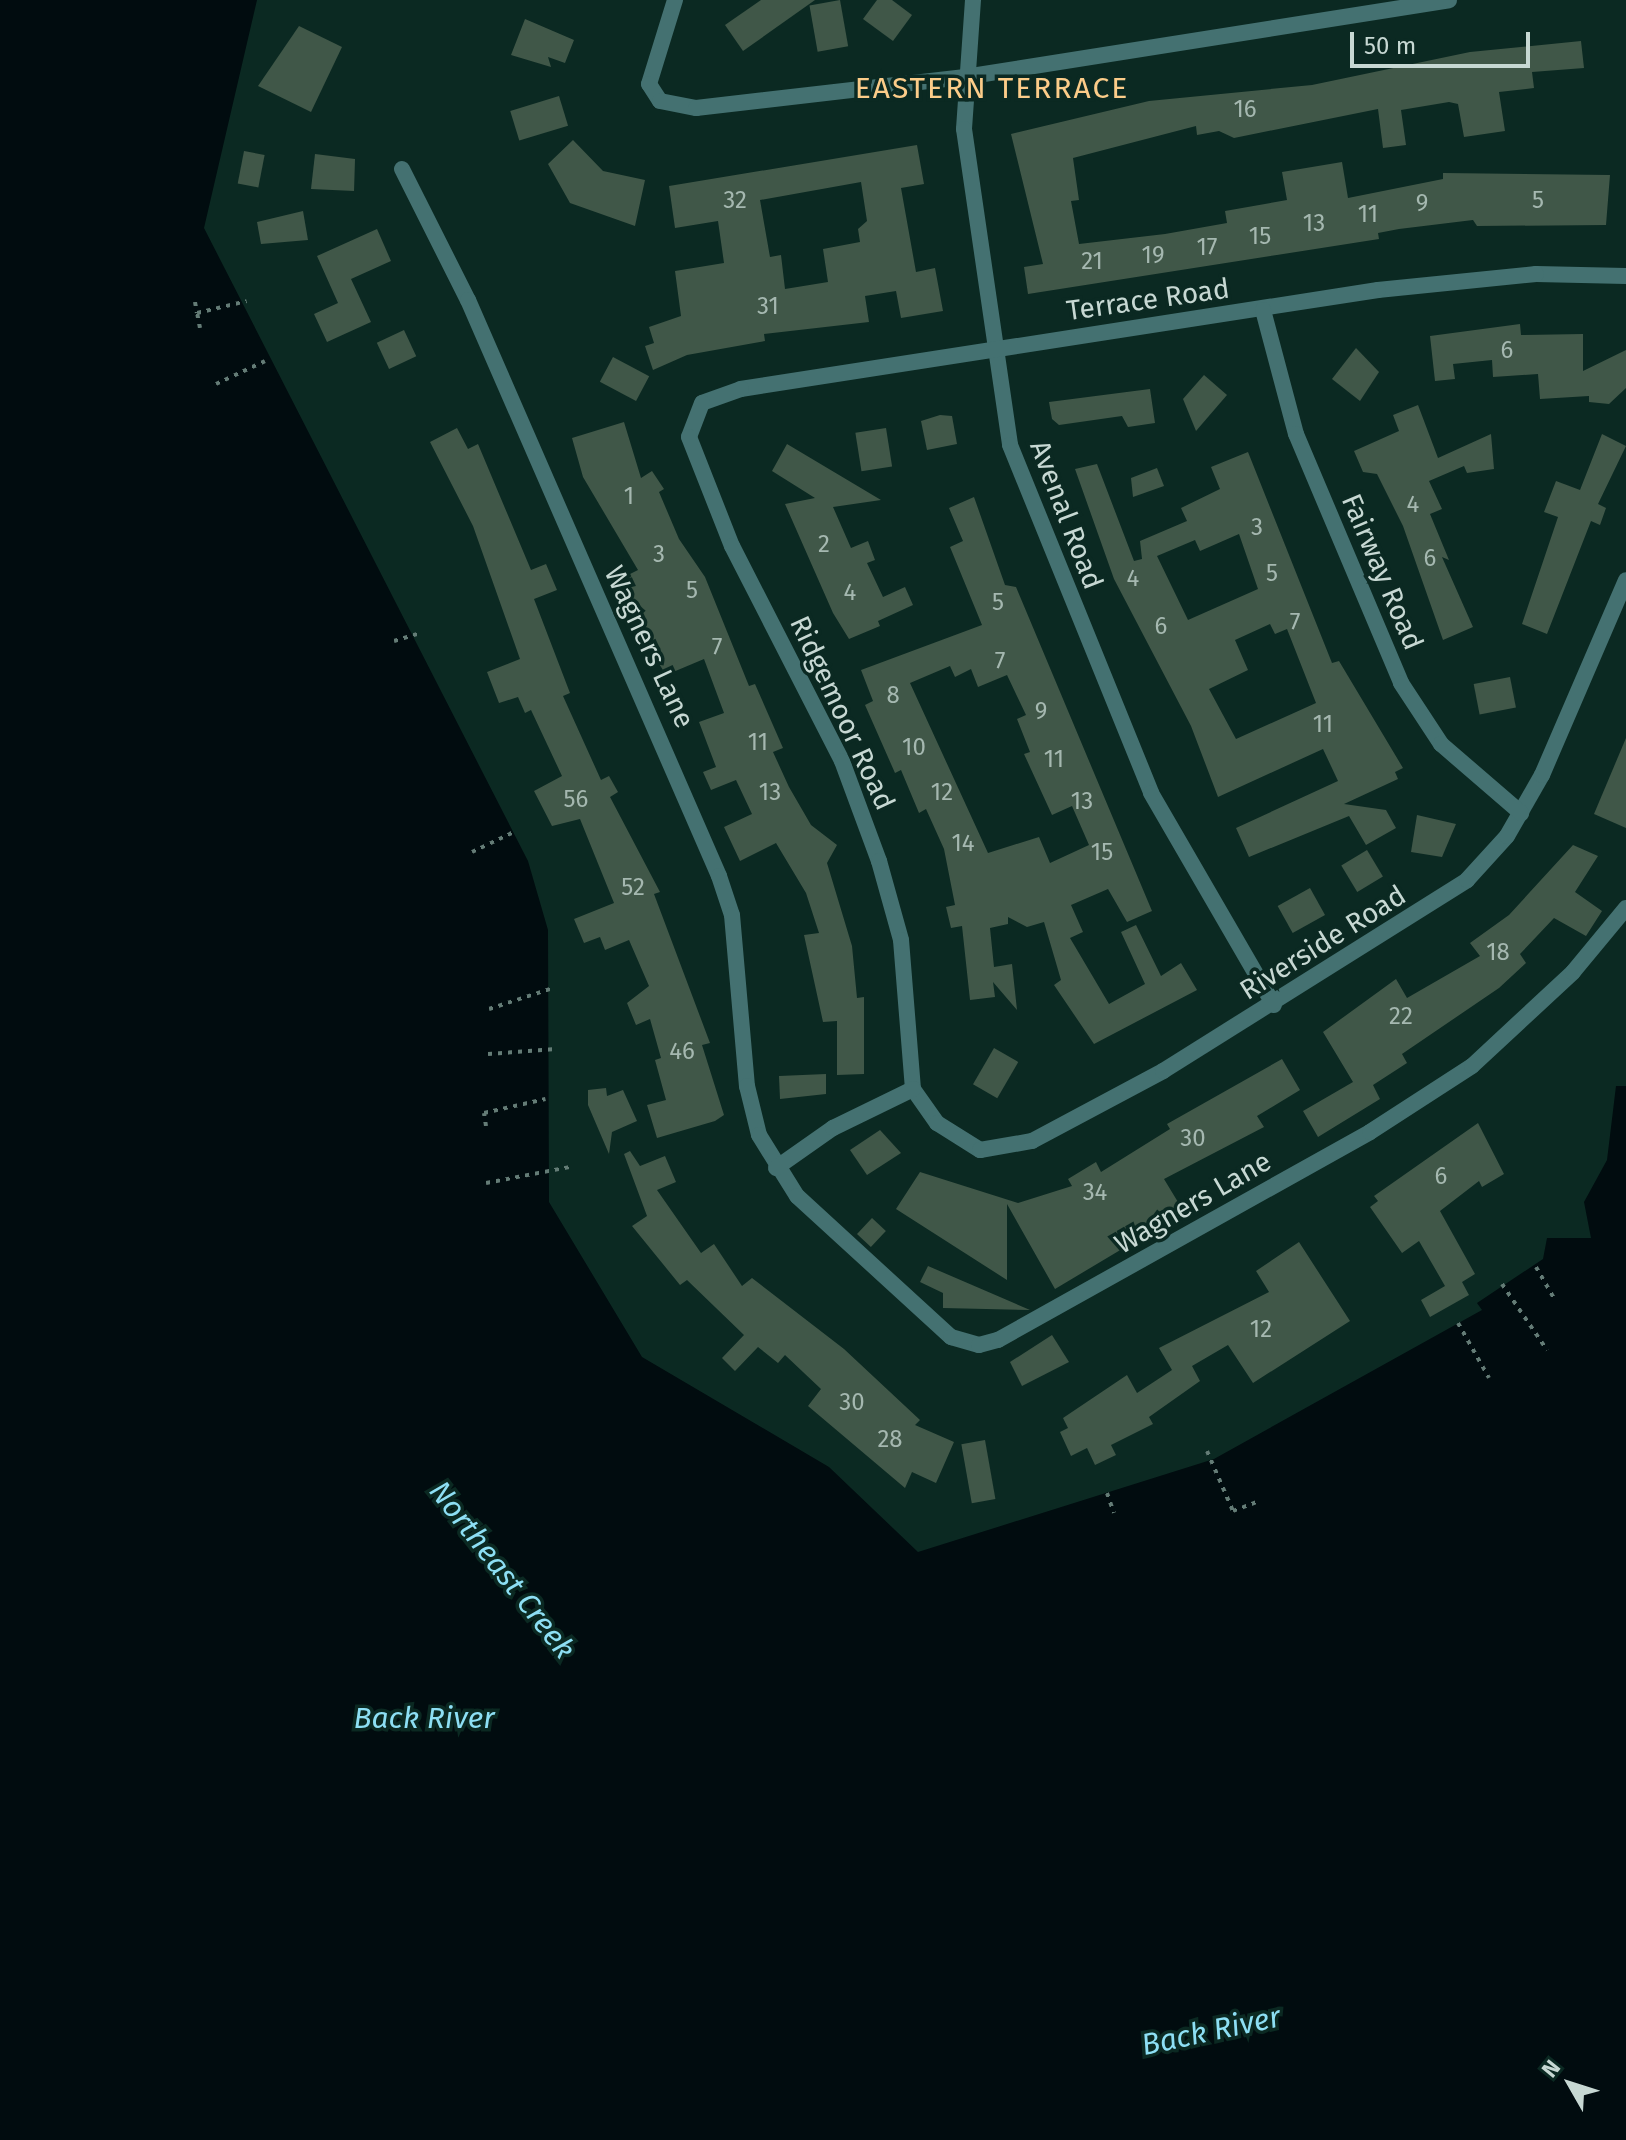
<!DOCTYPE html>
<html>
<head>
<meta charset="utf-8">
<style>
	body { margin:0 }
	#map { position:relative; width:1626px; height:2140px; overflow:hidden; background:#0b2922; font-family:"Fira Sans",sans-serif }
	div>[style] { position:absolute }
	[style*='--x'] { left:calc(var(--x)*1px); top:calc(var(--y)*1px); width:calc(var(--w)*1px); rotate:calc(var(--a)*1deg) }
	.water>* { inset:0; background:#010c0f }
	.building>* { inset:0; background:#405748; transform-origin:0 0 }
	.path>* { height:4px; margin-top:-2px; transform-origin:0; background:repeating-linear-gradient(90deg,#647c76 0 4px,transparent 0 10px) }
	.street>* { height:16px; margin:-8px; padding:0 8px; transform-origin:8px; border-radius:8px; background:#447171 }
	span { translate:-50% -50%; white-space:nowrap; text-align:center; line-height:1.15; -webkit-text-stroke:7px #0b2922; paint-order:stroke }
	.number-label { font-size:24px; color:#a5b8b0 }
	.number-label span { -webkit-text-stroke-width:0 }
	.street-label { font-size:28px; color:#c7d8d3 }
	.neighbourhood-label { font-size:30px; color:#fccc89; letter-spacing:2px }
	.water-label { font-size:30px; color:#8ddff4; font-style:italic }
	.north { position:absolute; left:1530px; top:2044px; width:80px; height:80px; -webkit-text-stroke:6px #0b2922; paint-order:stroke; rotate:309deg; font-size:22px; font-weight:700; line-height:32px; text-align:center; color:#c7d8d3 }
	.north::after { content:''; display:block; margin:auto; width:28px; height:36px; background:#c7d8d3; clip-path:polygon(50% 0,100% 100%,50% 72%,0 100%) }
	.scale { position:absolute; left:1350px; top:32px; width:180px; height:36px; box-sizing:border-box; border:4px solid #c7d8d3; border-top:0; padding-left:10px; font-size:24px; line-height:28px; white-space:nowrap; color:#c7d8d3; -webkit-text-stroke:6px #0b2922; paint-order:stroke }
</style>
</head>
<body>
<div id="map">
	<div class="water">
		<i style="clip-path:polygon(0 0,257px 0,204px 228px,528px 861px,548px 930px,549px 1202px,642px 1357px,829px 1467px,918px 1552px,1214px 1459px,1482px 1310px,1477px 1303px,1543px 1259px,1547px 1238px,1591px 1238px,1584px 1202px,1607px 1160px,1616px 1086px,1626px 1086px,1626px 2140px,0 2140px)"></i>
	</div>
	<div class="building">
		<i style="clip-path:polygon(761px 0,815px 0,743px 51px,725px 25px)"></i>
		<i style="left:840px;top:0;width:47px;height:31px;rotate:80deg"></i>
		<i style="clip-path:polygon(877px 0,892px 0,912px 15px,893px 41px,863px 19px)"></i>
		<i style="clip-path:polygon(525px 19px,574px 40px,565px 63px,548px 57px,551px 67px,511px 55px)"></i>
		<i style="clip-path:polygon(299px 26px,342px 47px,311px 112px,258px 86px)"></i>
		<i style="clip-path:polygon(1581px 41px,1584px 68px,1532px 72px,1534px 88px,1499px 92px,1505px 131px,1464px 137px,1458px 104px,1449px 102px,1401px 110px,1406px 145px,1383px 148px,1378px 109px,1234px 138px,1219px 131px,1197px 135px,1196px 126px,1073px 158px,1079px 200px,1071px 201px,1079px 244px,1165px 234px,1227px 223px,1225px 211px,1287px 200px,1282px 172px,1342px 162px,1348px 198px,1443px 179px,1443px 173px,1610px 175px,1606px 225px,1477px 226px,1473px 220px,1399px 229px,1378px 233px,1379px 239px,1028px 294px,1024px 267px,1043px 264px,1011px 134px,1149px 101px,1312px 85px,1470px 52px)"></i>
		<i style="left:559px;top:96px;width:31px;height:51px;rotate:73deg"></i>
		<i style="clip-path:polygon(573px 140px,603px 171px,645px 180px,635px 226px,570px 203px,548px 164px)"></i>
		<i style="clip-path:polygon(evenodd,917px 145px,924px 184px,901px 188px,916px 272px,935px 268px,943px 311px,901px 318px,896px 291px,865px 296px,869px 322px,764px 334px,765px 341px,687px 355px,653px 370px,645px 346px,654px 343px,649px 327px,681px 316px,675px 271px,724px 263px,718px 221px,675px 228px,669px 186px,917px 145px,861px 182px,867px 221px,858px 229px,860px 242px,823px 249px,828px 282px,785px 289px,781px 255px,770px 257px,760px 200px,861px 182px)"></i>
		<i style="left:244px;top:151px;width:21px;height:33px;rotate:11deg"></i>
		<i style="clip-path:polygon(315px 154px,355px 159px,354px 191px,311px 189px)"></i>
		<i style="clip-path:polygon(303px 211px,308px 240px,261px 244px,257px 222px)"></i>
		<i style="clip-path:polygon(377px 229px,391px 261px,351px 279px,371px 322px,327px 342px,314px 314px,338px 303px,317px 256px)"></i>
		<i style="clip-path:polygon(1520px 324px,1521px 335px,1583px 334px,1583px 371px,1626px 350px,1626px 388px,1609px 404px,1589px 402px,1589px 396px,1540px 399px,1538px 374px,1493px 377px,1492px 360px,1453px 364px,1455px 379px,1435px 381px,1430px 336px)"></i>
		<i style="left:404px;top:330px;width:29px;height:30px;rotate:65deg"></i>
		<i style="clip-path:polygon(1356px 348px,1379px 372px,1360px 401px,1332px 379px)"></i>
		<i style="left:613px;top:357px;width:41px;height:28px;rotate:28deg"></i>
		<i style="clip-path:polygon(1204px 375px,1227px 395px,1196px 431px,1183px 399px)"></i>
		<i style="clip-path:polygon(1150px 389px,1155px 423px,1128px 427px,1122px 416px,1059px 425px,1052px 419px,1049px 402px)"></i>
		<i style="clip-path:polygon(1418px 405px,1438px 458px,1491px 434px,1494px 469px,1467px 473px,1464px 466px,1429px 481px,1442px 509px,1430px 514px,1449px 560px,1442px 557px,1473px 627px,1443px 640px,1403px 526px,1377px 474px,1363px 472px,1354px 451px,1399px 431px,1393px 415px)"></i>
		<i style="clip-path:polygon(940px 415px,952px 416px,957px 444px,927px 450px,921px 421px)"></i>
		<i style="clip-path:polygon(624px 422px,641px 478px,652px 471px,664px 489px,659px 492px,679px 539px,705px 577px,749px 686px,755px 684px,783px 748px,773px 752px,789px 787px,811px 825px,837px 845px,827px 863px,852px 946px,857px 998px,864px 997px,864px 1074px,837px 1075px,837px 1021px,823px 1022px,804px 935px,819px 933px,806px 893px,776px 843px,740px 861px,724px 827px,752px 814px,736px 780px,711px 790px,703px 772px,716px 767px,699px 722px,724px 713px,704px 659px,666px 675px,627px 612px,616px 581px,638px 570px,583px 477px,572px 438px)"></i>
		<i style="clip-path:polygon(457px 428px,468px 449px,478px 444px,531px 570px,546px 564px,557px 590px,534px 599px,570px 693px,563px 696px,601px 780px,609px 776px,618px 792px,610px 797px,660px 892px,654px 894px,710px 1043px,702px 1045px,724px 1115px,715px 1121px,657px 1138px,647px 1105px,666px 1100px,655px 1060px,661px 1058px,650px 1019px,636px 1025px,627px 1003px,649px 986px,629px 940px,605px 950px,600px 937px,584px 943px,574px 919px,614px 903px,580px 819px,552px 826px,534px 791px,562px 776px,531px 710px,525px 713px,518px 697px,499px 703px,487px 672px,520px 659px,473px 526px,430px 442px)"></i>
		<i style="left:886px;top:428px;width:39px;height:31px;rotate:81deg"></i>
		<i style="clip-path:polygon(1602px 434px,1626px 446px,1598px 504px,1606px 508px,1600px 525px,1591px 521px,1547px 634px,1522px 624px,1558px 517px,1544px 512px,1556px 481px,1580px 490px)"></i>
		<i style="clip-path:polygon(787px 444px,881px 500px,833px 507px,851px 548px,868px 541px,875px 560px,867px 563px,883px 597px,905px 587px,913px 605px,878px 621px,880px 626px,849px 639px,833px 613px,785px 504px,815px 498px,772px 471px)"></i>
		<i style="clip-path:polygon(evenodd,1248px 452px,1332px 663px,1339px 661px,1403px 768px,1395px 772px,1398px 779px,1344px 804px,1386px 810px,1396px 828px,1366px 845px,1349px 816px,1249px 857px,1236px 828px,1338px 781px,1323px 749px,1218px 797px,1191px 726px,1114px 579px,1075px 469px,1097px 464px,1134px 561px,1142px 559px,1140px 541px,1187px 521px,1181px 508px,1220px 489px,1211px 467px,1248px 452px,1239px 534px,1258px 589px,1188px 620px,1157px 556px,1195px 540px,1200px 551px,1239px 534px,1248px 452px,1270px 624px,1275px 634px,1287px 629px,1316px 703px,1236px 739px,1209px 689px,1248px 670px,1235px 640px,1270px 624px)"></i>
		<i style="clip-path:polygon(1157px 468px,1164px 486px,1133px 497px,1131px 478px)"></i>
		<i style="clip-path:polygon(evenodd,974px 497px,1005px 585px,1016px 587px,1152px 911px,1127px 922px,1108px 889px,1071px 905px,1083px 932px,1070px 938px,1109px 1004px,1145px 984px,1121px 932px,1136px 925px,1161px 976px,1181px 963px,1197px 990px,1094px 1044px,1054px 985px,1061px 980px,1044px 922px,1027px 927px,1008px 917px,1008px 924px,990px 928px,994px 967px,1012px 964px,1017px 1010px,993px 982px,995px 997px,970px 1000px,962px 926px,951px 928px,946px 907px,955px 905px,944px 849px,926px 809px,919px 813px,901px 770px,895px 773px,865px 705px,873px 701px,861px 670px,982px 625px,950px 547px,963px 541px,949px 508px,974px 497px,950px 666px,955px 677px,971px 669px,978px 687px,1007px 675px,1026px 715px,1017px 719px,1030px 752px,1024px 754px,1052px 815px,1072px 806px,1089px 845px,1050px 863px,1039px 837px,988px 853px,910px 683px,950px 666px)"></i>
		<i style="left:1510px;top:677px;width:31px;height:37px;rotate:79deg"></i>
		<i style="clip-path:polygon(1626px 738px,1626px 828px,1594px 814px)"></i>
		<i style="clip-path:polygon(1417px 815px,1456px 824px,1442px 857px,1411px 852px)"></i>
		<i style="clip-path:polygon(1573px 845px,1598px 856px,1575px 892px,1602px 911px,1586px 936px,1554px 918px,1520px 954px,1526px 963px,1499px 988px,1402px 1054px,1407px 1063px,1373px 1085px,1380px 1099px,1318px 1137px,1303px 1111px,1353px 1082px,1323px 1032px,1396px 979px,1407px 998px,1480px 956px,1470px 943px,1509px 915px)"></i>
		<i style="left:1367px;top:850px;width:31px;height:30px;rotate:59deg"></i>
		<i style="left:1310px;top:888px;width:31px;height:37px;rotate:61deg"></i>
		<i style="left:994px;top:1048px;width:28px;height:42px;rotate:30deg"></i>
		<i style="clip-path:polygon(1282px 1059px,1300px 1090px,1257px 1116px,1264px 1127px,1164px 1179px,1184px 1212px,1055px 1289px,1007px 1204px,1007px 1280px,896px 1209px,920px 1172px,1018px 1203px,1072px 1186px,1068px 1179px,1096px 1162px,1101px 1172px,1170px 1129px,1167px 1124px)"></i>
		<i style="clip-path:polygon(826px 1074px,826px 1094px,780px 1099px,779px 1076px)"></i>
		<i style="clip-path:polygon(606px 1088px,607px 1096px,623px 1090px,637px 1121px,612px 1132px,609px 1154px,588px 1105px,588px 1090px)"></i>
		<i style="clip-path:polygon(1478px 1123px,1504px 1174px,1482px 1187px,1479px 1181px,1440px 1211px,1475px 1274px,1462px 1282px,1469px 1295px,1430px 1317px,1421px 1300px,1445px 1286px,1419px 1241px,1402px 1253px,1370px 1207px,1378px 1201px,1374px 1196px)"></i>
		<i style="clip-path:polygon(880px 1130px,901px 1153px,867px 1175px,850px 1150px)"></i>
		<i style="clip-path:polygon(630px 1151px,640px 1166px,665px 1156px,676px 1182px,657px 1190px,701px 1253px,714px 1244px,742px 1286px,752px 1278px,844px 1349px,920px 1420px,915px 1425px,954px 1442px,936px 1483px,912px 1472px,905px 1488px,808px 1406px,821px 1389px,785px 1355px,778px 1363px,758px 1347px,735px 1371px,722px 1358px,744px 1335px,687px 1280px,680px 1285px,632px 1226px,647px 1216px,624px 1154px)"></i>
		<i style="left:872px;top:1218px;width:19px;height:22px;rotate:43deg"></i>
		<i style="clip-path:polygon(1299px 1242px,1350px 1321px,1253px 1383px,1228px 1345px,1192px 1366px,1200px 1381px,1149px 1417px,1153px 1424px,1111px 1445px,1116px 1455px,1095px 1465px,1087px 1448px,1071px 1456px,1060px 1432px,1068px 1428px,1063px 1418px,1127px 1375px,1137px 1393px,1172px 1370px,1159px 1348px,1269px 1292px,1256px 1271px)"></i>
		<i style="clip-path:polygon(928px 1266px,1030px 1310px,943px 1308px,943px 1293px,920px 1282px)"></i>
		<i style="clip-path:polygon(1052px 1335px,1069px 1362px,1022px 1386px,1010px 1362px)"></i>
		<i style="left:985px;top:1440px;width:60px;height:24px;rotate:80deg"></i>
	</div>
	<div class="path">
		<i style="--x:195;--y:302;--w:11;--a:80"></i>
		<i style="--x:200;--y:328;--w:15;--a:-101"></i>
		<i style="--x:197;--y:313;--w:51;--a:-13.5"></i>
		<i style="--x:216;--y:384;--w:54;--a:-25.1"></i>
		<i style="--x:394;--y:641;--w:28;--a:-17"></i>
		<i style="--x:472;--y:852;--w:49;--a:-25.5"></i>
		<i style="--x:489;--y:1009;--w:67;--a:-18.2"></i>
		<i style="--x:488;--y:1054;--w:68;--a:-4.2"></i>
		<i style="--x:486;--y:1126;--w:13;--a:-99"></i>
		<i style="--x:484;--y:1113;--w:63;--a:-12.9"></i>
		<i style="--x:486;--y:1183;--w:86;--a:-10.8"></i>
		<i style="--x:1536;--y:1267;--w:36;--a:60"></i>
		<i style="--x:1502;--y:1284;--w:80;--a:55.7"></i>
		<i style="--x:1458;--y:1323;--w:63;--a:60.6"></i>
		<i style="--x:1207;--y:1451;--w:65;--a:66.6"></i>
		<i style="--x:1233;--y:1511;--w:25;--a:-21"></i>
		<i style="--x:1107;--y:1493;--w:21;--a:71"></i>
	</div>
	<div class="street">
		<i style="--x:675;--y:0;--w:88;--a:107.2"></i>
		<i style="--x:649;--y:84;--w:20;--a:57"></i>
		<i style="--x:660;--y:101;--w:37;--a:11"></i>
		<i style="--x:696;--y:108;--w:271;--a:-6.6"></i>
		<i style="--x:965;--y:77;--w:490;--a:-9"></i>
		<i style="--x:973;--y:0;--w:129;--a:94"></i>
		<i style="--x:964;--y:129;--w:319;--a:81.7"></i>
		<i style="--x:1010;--y:445;--w:375;--a:67.9"></i>
		<i style="--x:1151;--y:793;--w:245;--a:59.9"></i>
		<i style="--x:402;--y:169;--w:147;--a:63.3"></i>
		<i style="--x:468;--y:300;--w:628;--a:66.45"></i>
		<i style="--x:719;--y:876;--w:41;--a:71.6"></i>
		<i style="--x:732;--y:915;--w:172;--a:85"></i>
		<i style="--x:747;--y:1086;--w:50;--a:76.2"></i>
		<i style="--x:759;--y:1135;--w:72;--a:58.1"></i>
		<i style="--x:797;--y:1196;--w:209;--a:42.5"></i>
		<i style="--x:951;--y:1337;--w:29;--a:16"></i>
		<i style="--x:979;--y:1345;--w:20;--a:-15"></i>
		<i style="--x:998;--y:1340;--w:426;--a:-29.2"></i>
		<i style="--x:1370;--y:1132;--w:121;--a:-32.9"></i>
		<i style="--x:1472;--y:1066;--w:138;--a:-42.9"></i>
		<i style="--x:1573;--y:972;--w:83;--a:-50.4"></i>
		<i style="--x:1626;--y:276;--w:90;--a:-178.7"></i>
		<i style="--x:1536;--y:274;--w:159;--a:174.2"></i>
		<i style="--x:1378;--y:290;--w:645;--a:171.17"></i>
		<i style="--x:741;--y:389;--w:41;--a:160.3"></i>
		<i style="--x:702;--y:403;--w:36;--a:111"></i>
		<i style="--x:689;--y:437;--w:117;--a:68.5"></i>
		<i style="--x:732;--y:546;--w:242;--a:62.9"></i>
		<i style="--x:842;--y:761;--w:107;--a:69.7"></i>
		<i style="--x:879;--y:861;--w:82;--a:74.4"></i>
		<i style="--x:901;--y:940;--w:149;--a:85.4"></i>
		<i style="--x:913;--y:1089;--w:42;--a:54.8"></i>
		<i style="--x:937;--y:1123;--w:51;--a:32.1"></i>
		<i style="--x:980;--y:1150;--w:53;--a:-9.8"></i>
		<i style="--x:1032;--y:1141;--w:149;--a:-28.1"></i>
		<i style="--x:1163;--y:1071;--w:359;--a:-32.1"></i>
		<i style="--x:1467;--y:880;--w:59;--a:-47.7"></i>
		<i style="--x:1507;--y:836;--w:70;--a:-60.2"></i>
		<i style="--x:1542;--y:775;--w:212;--a:-66.7"></i>
		<i style="--x:1263;--y:310;--w:128;--a:75.1"></i>
		<i style="--x:1296;--y:434;--w:270;--a:67.1"></i>
		<i style="--x:1401;--y:683;--w:73;--a:56.7"></i>
		<i style="--x:1441;--y:744;--w:106;--a:40.8"></i>
		<i style="--x:776;--y:1168;--w:70;--a:-35.1"></i>
		<i style="--x:833;--y:1128;--w:89;--a:-26"></i>
	</div>
	<div class="number-label">
		<span style="left:1245px;top:110px">16</span>
		<span style="left:735px;top:201px">32</span>
		<span style="left:1538px;top:201px">5</span>
		<span style="left:1422px;top:204px">9</span>
		<span style="left:1368px;top:215px">11</span>
		<span style="left:1314px;top:224px">13</span>
		<span style="left:1260px;top:237px">15</span>
		<span style="left:1207px;top:248px">17</span>
		<span style="left:1153px;top:256px">19</span>
		<span style="left:1092px;top:262px">21</span>
		<span style="left:768px;top:307px">31</span>
		<span style="left:1507px;top:351px">6</span>
		<span style="left:629px;top:497px">1</span>
		<span style="left:1413px;top:505px">4</span>
		<span style="left:1257px;top:528px">3</span>
		<span style="left:824px;top:545px">2</span>
		<span style="left:659px;top:555px">3</span>
		<span style="left:1430px;top:559px">6</span>
		<span style="left:1272px;top:574px">5</span>
		<span style="left:1133px;top:579px">4</span>
		<span style="left:692px;top:591px">5</span>
		<span style="left:850px;top:593px">4</span>
		<span style="left:998px;top:603px">5</span>
		<span style="left:1295px;top:623px">7</span>
		<span style="left:1161px;top:627px">6</span>
		<span style="left:717px;top:648px">7</span>
		<span style="left:1000px;top:662px">7</span>
		<span style="left:893px;top:696px">8</span>
		<span style="left:1041px;top:712px">9</span>
		<span style="left:1323px;top:725px">11</span>
		<span style="left:758px;top:743px">11</span>
		<span style="left:914px;top:748px">10</span>
		<span style="left:1054px;top:760px">11</span>
		<span style="left:770px;top:793px">13</span>
		<span style="left:942px;top:793px">12</span>
		<span style="left:576px;top:800px">56</span>
		<span style="left:1082px;top:802px">13</span>
		<span style="left:963px;top:844px">14</span>
		<span style="left:1102px;top:853px">15</span>
		<span style="left:633px;top:888px">52</span>
		<span style="left:1498px;top:953px">18</span>
		<span style="left:1401px;top:1017px">22</span>
		<span style="left:682px;top:1052px">46</span>
		<span style="left:1193px;top:1139px">30</span>
		<span style="left:1441px;top:1177px">6</span>
		<span style="left:1095px;top:1193px">34</span>
		<span style="left:1261px;top:1330px">12</span>
		<span style="left:852px;top:1403px">30</span>
		<span style="left:890px;top:1440px">28</span>
	</div>
	<div class="street-label">
		<span style="left:1148px;top:300px;rotate:-8deg">Terrace Road</span>
		<span style="left:1066px;top:515px;rotate:69deg">Avenal Road</span>
		<span style="left:1382px;top:572px;rotate:67deg">Fairway Road</span>
		<span style="left:649px;top:647px;rotate:65deg">Wagners Lane</span>
		<span style="left:842px;top:713px;rotate:65deg">Ridgemoor Road</span>
		<span style="left:1323px;top:943px;rotate:-32deg">Riverside Road</span>
		<span style="left:1193px;top:1203px;rotate:-30deg">Wagners Lane</span>
	</div>
	<div class="neighbourhood-label">
		<span style="left:992px;top:88px">EASTERN TERRACE</span>
	</div>
	<div class="water-label">
		<span style="left:502px;top:1570px;rotate:52deg">Northeast Creek</span>
		<span style="left:424px;top:1718px">Back River</span>
		<span style="left:1211px;top:2031px;rotate:-12deg">Back River</span>
	</div>
	<div class="north">N</div>
	<div class="scale">50 m</div>
</div>
</body>
</html>
